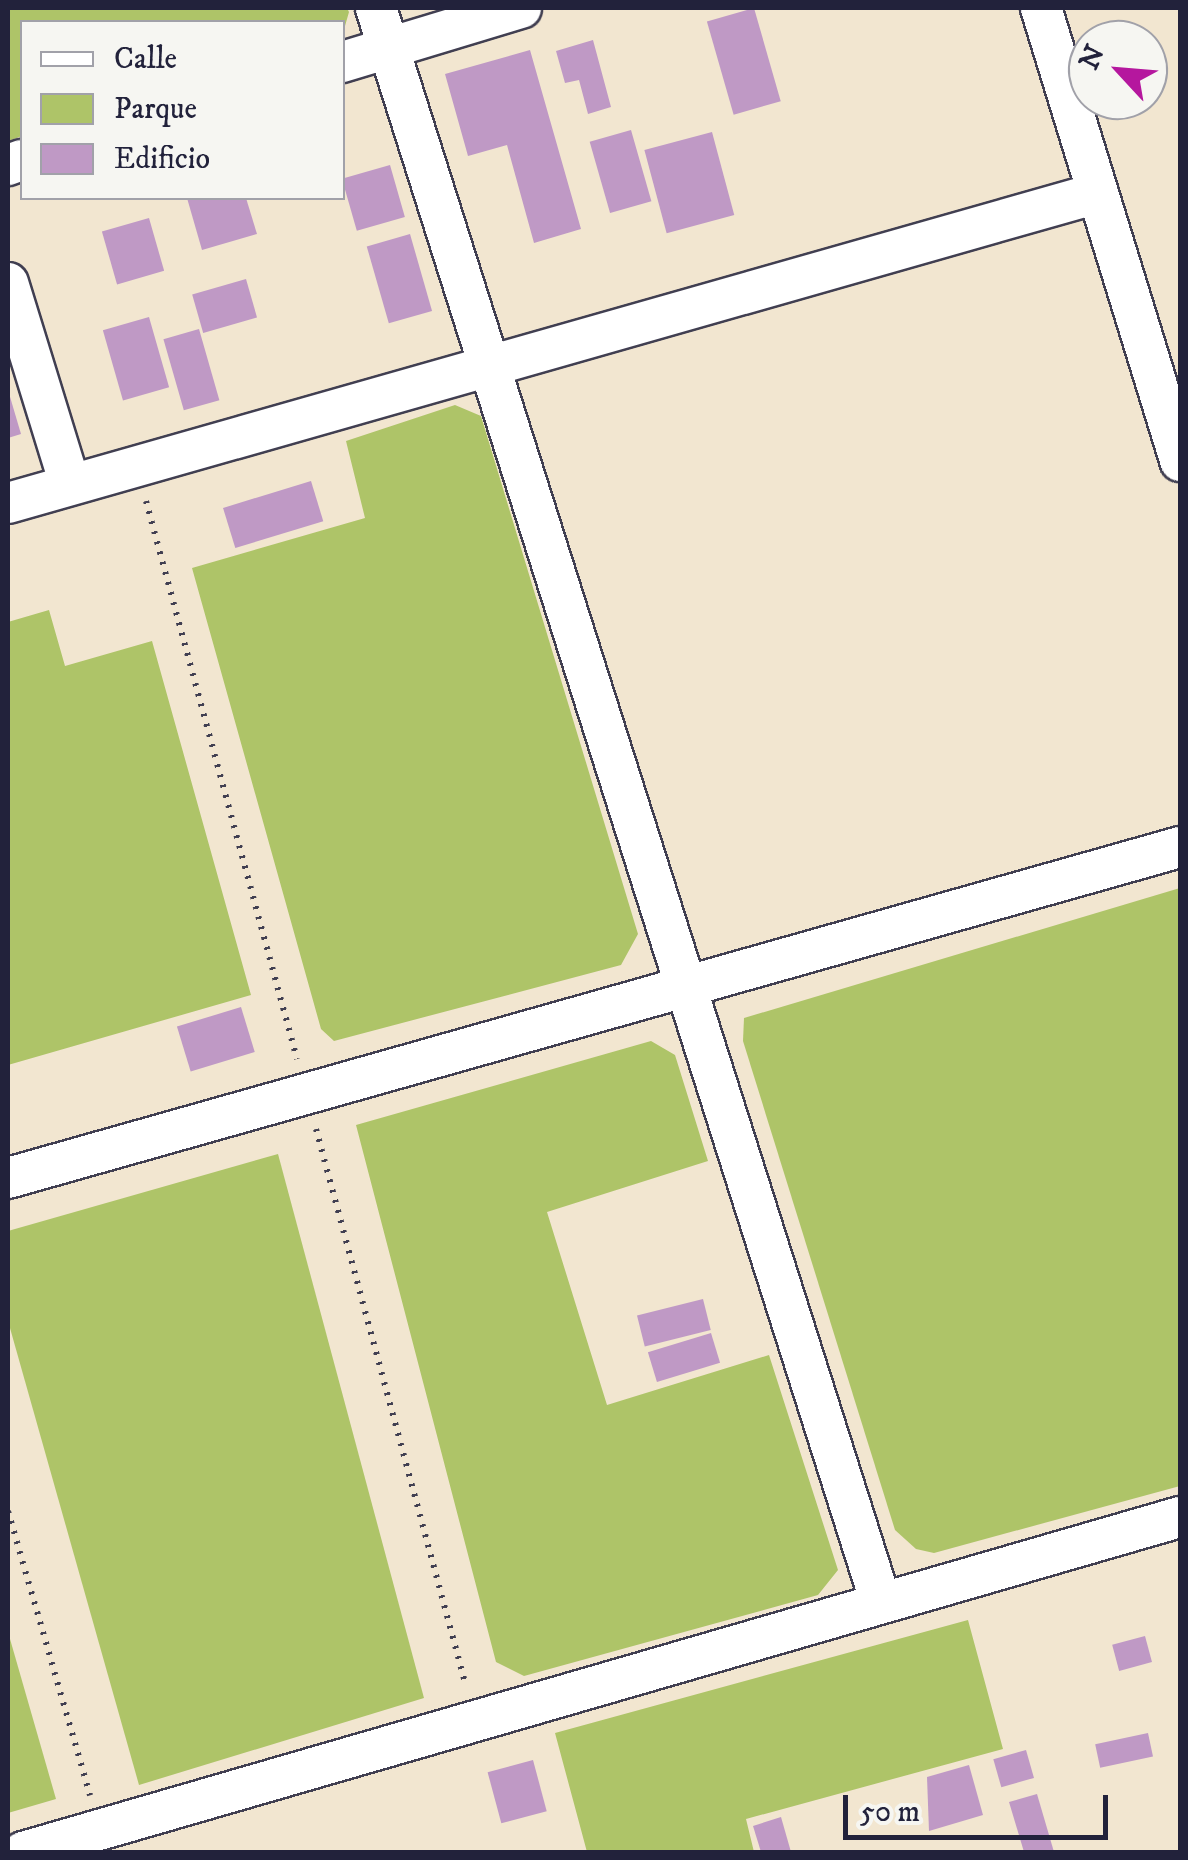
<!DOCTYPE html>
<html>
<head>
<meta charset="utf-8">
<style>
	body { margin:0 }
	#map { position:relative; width:1188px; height:1860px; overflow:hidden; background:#f2e6d0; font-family:"IM FELL DW Pica",serif }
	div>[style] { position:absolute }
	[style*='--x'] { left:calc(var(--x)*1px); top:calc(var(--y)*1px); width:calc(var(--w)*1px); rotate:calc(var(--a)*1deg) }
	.green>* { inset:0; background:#aec468 }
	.building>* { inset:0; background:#bf99c5; transform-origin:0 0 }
	.path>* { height:6px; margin-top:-3px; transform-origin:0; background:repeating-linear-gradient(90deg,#413f51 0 2.5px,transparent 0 10.5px) }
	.roads { filter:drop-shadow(2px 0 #413f51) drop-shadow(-2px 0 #413f51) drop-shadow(0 2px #413f51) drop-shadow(0 -2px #413f51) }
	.street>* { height:40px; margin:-20px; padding:0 20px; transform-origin:20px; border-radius:20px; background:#fff }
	span { translate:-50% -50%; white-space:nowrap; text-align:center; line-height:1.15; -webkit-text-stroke:9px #f6f6f2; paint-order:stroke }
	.frame { position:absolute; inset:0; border:10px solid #22223b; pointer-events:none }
	.legend { position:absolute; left:20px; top:20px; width:325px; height:180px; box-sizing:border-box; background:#f6f6f2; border:2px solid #a1a1a9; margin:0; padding:12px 18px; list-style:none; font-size:30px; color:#22223b }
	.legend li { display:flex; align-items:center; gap:20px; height:50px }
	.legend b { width:50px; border:2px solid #a1a1a9 }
	.north { position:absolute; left:1068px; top:20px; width:100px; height:100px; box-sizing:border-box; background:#f6f6f2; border:2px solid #a1a1a9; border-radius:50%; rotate:296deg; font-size:28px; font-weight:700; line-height:40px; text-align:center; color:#22223b }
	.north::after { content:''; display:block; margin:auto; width:35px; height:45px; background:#b5179e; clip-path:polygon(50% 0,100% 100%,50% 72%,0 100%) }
	.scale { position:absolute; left:843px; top:1795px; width:265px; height:45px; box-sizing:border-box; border:5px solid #22223b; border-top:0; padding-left:12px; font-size:30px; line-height:35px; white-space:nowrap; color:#22223b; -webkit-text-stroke:8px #f6f6f2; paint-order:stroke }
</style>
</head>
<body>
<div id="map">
	<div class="green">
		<i style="clip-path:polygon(8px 8px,347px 8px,349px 12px,343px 33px,342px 22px,22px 22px,22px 136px,8px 141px)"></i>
		<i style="clip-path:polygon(455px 405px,481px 416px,638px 934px,621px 965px,334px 1041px,321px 1029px,192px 568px,365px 518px,346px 441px)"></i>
		<i style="clip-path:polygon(49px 610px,65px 666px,152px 641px,251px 995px,8px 1065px,8px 622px)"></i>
		<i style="clip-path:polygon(1180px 888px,1180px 1486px,934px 1553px,916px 1549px,895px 1530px,743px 1041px,744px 1018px)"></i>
		<i style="clip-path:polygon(651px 1041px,675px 1055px,708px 1161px,547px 1212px,607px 1405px,769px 1355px,838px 1570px,818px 1595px,524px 1676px,496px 1662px,356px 1125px)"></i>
		<i style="clip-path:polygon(278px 1154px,424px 1698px,139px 1785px,8px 1321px,8px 1231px)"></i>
		<i style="clip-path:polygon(968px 1620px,1003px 1749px,746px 1819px,754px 1852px,587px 1852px,555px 1733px)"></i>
		<i style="clip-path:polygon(8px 1632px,56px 1799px,8px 1813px)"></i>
	</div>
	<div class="building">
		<i style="left:754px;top:8px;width:97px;height:49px;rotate:74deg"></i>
		<i style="clip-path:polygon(593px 40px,611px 107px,588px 114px,579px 80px,565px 83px,556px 51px)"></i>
		<i style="clip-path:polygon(530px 50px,581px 229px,534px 243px,507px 145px,468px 156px,445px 74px)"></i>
		<i style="left:631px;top:130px;width:74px;height:43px;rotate:74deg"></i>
		<i style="left:712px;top:132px;width:86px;height:70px;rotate:75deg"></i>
		<i style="left:390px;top:165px;width:54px;height:50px;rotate:74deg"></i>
		<i style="clip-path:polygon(187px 198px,246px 198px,257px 234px,202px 250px)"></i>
		<i style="left:149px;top:218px;width:55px;height:49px;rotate:74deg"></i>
		<i style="left:410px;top:234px;width:80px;height:45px;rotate:74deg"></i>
		<i style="left:246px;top:279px;width:40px;height:56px;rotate:74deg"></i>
		<i style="left:149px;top:317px;width:73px;height:48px;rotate:74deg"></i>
		<i style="left:199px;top:329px;width:74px;height:37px;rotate:74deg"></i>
		<i style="clip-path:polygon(8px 390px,21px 434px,8px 438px)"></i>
		<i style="left:311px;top:481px;width:42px;height:92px;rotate:73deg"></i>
		<i style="left:241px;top:1007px;width:47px;height:67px;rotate:73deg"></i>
		<i style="left:703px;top:1299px;width:32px;height:68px;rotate:76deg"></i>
		<i style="left:711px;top:1333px;width:31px;height:66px;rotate:73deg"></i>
		<i style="left:1145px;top:1636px;width:27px;height:34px;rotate:75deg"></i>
		<i style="left:1148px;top:1733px;width:24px;height:54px;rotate:78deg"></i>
		<i style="left:1026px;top:1750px;width:29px;height:34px;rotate:74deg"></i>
		<i style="left:533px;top:1760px;width:53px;height:47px;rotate:75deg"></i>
		<i style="clip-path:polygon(969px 1765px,983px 1815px,929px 1831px,927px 1777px)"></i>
		<i style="clip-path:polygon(1037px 1794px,1054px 1852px,1024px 1852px,1009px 1802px)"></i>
		<i style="clip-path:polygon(781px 1817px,791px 1852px,761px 1852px,753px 1826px)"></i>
	</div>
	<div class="path">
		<i style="--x:146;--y:501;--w:578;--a:74.86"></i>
		<i style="--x:316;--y:1129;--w:577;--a:74.93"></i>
		<i style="--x:8;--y:1511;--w:296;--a:73.9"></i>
	</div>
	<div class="roads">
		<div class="street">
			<i style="--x:376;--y:8;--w:1673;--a:72.43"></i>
			<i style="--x:1041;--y:8;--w:474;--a:72.9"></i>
			<i style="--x:342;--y:62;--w:187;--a:-16.8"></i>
			<i style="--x:8;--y:165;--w:15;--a:-20"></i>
			<i style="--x:8;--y:283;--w:211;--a:72.9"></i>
			<i style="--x:8;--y:503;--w:1133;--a:-15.88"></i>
			<i style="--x:8;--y:1178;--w:1218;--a:-15.77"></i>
			<i style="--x:23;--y:1852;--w:1205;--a:-16.15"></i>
		</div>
	</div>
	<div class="frame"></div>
	<ul class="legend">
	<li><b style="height:12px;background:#fff"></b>Calle</li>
	<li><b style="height:28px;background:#aec468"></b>Parque</li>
	<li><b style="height:28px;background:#bf99c5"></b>Edificio</li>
	</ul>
	<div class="north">N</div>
	<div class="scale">50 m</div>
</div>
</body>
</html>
